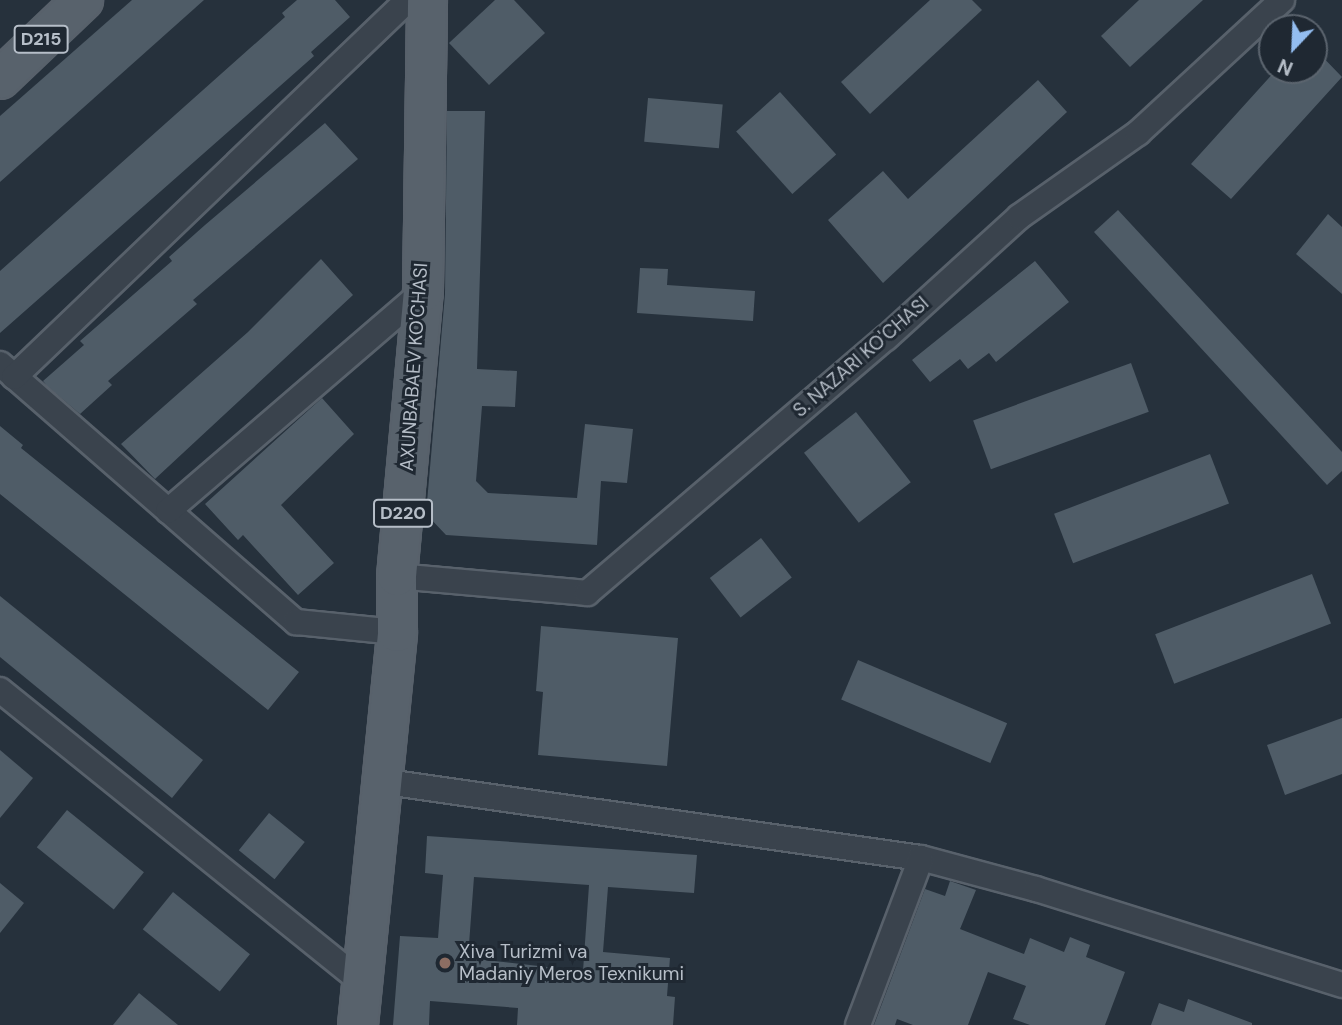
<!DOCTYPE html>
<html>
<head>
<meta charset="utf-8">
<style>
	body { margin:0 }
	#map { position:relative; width:1342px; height:1025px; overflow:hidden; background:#26313c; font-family:"DM Sans",sans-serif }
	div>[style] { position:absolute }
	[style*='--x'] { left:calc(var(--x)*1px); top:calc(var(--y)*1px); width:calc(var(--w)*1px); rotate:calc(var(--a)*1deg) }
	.building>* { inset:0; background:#4f5c67; transform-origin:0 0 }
	.roads { filter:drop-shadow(2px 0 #58616b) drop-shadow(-2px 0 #58616b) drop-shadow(0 2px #58616b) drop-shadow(0 -2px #58616b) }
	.street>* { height:24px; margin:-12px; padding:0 12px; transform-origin:12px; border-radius:12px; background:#3a434d }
	.primary>* { height:38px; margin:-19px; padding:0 19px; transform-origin:19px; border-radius:19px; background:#58626c }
	.dots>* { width:19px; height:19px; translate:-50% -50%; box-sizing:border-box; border:4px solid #1f2832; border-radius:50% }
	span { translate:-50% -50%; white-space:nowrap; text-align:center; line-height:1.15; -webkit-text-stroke:6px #1f2832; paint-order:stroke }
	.shield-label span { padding:2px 5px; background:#1f2832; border:2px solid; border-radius:5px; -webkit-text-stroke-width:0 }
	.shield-label { font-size:18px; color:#b6bec8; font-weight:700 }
	.street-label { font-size:19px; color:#b6bec8 }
	.poi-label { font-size:19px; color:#b6bec8 }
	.left { translate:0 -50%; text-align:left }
	.north { position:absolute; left:1258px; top:14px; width:70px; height:70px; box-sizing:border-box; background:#1f2832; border:2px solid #5b646e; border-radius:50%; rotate:203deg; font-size:19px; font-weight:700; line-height:28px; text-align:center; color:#b6bec8 }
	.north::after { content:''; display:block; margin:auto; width:24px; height:32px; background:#93bdf0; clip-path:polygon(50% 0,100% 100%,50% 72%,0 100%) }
</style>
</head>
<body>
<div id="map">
	<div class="building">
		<i style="clip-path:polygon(132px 0,204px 0,0 182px,0 116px)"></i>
		<i style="clip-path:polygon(297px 0,335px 0,350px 17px,311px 52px,314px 56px,0 333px,0 271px,285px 17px,282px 13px)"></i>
		<i style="clip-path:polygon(495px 0,514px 0,545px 33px,489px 85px,449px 43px)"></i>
		<i style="clip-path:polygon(930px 0,972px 0,982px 10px,870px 114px,841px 82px)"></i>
		<i style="clip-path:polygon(1139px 0,1203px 0,1130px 67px,1101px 36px)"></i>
		<i style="clip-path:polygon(1314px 48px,1342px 77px,1231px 199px,1191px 164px,1276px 70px,1314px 70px)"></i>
		<i style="clip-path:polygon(1038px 80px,1067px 112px,883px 283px,828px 220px,883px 171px,908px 199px)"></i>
		<i style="left:780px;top:92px;width:84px;height:59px;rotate:48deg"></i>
		<i style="left:648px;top:98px;width:75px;height:44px;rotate:5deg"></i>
		<i style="clip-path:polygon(447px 111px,485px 111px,477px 369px,517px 371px,515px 407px,482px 406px,476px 481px,488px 493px,577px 498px,585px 424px,633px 429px,627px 483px,601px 481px,597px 545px,446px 535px,426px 514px,445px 294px)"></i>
		<i style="clip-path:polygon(325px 123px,358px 159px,193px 300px,197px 304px,108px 381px,112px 385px,80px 414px,47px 386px,43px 381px,84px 345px,80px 341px,172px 261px,169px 257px,205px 225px)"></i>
		<i style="clip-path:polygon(1118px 210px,1342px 452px,1342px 471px,1327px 485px,1094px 232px)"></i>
		<i style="clip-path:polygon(1328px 214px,1342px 227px,1342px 294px,1296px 254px)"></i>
		<i style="clip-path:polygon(321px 259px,353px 295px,155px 479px,121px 444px,248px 332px)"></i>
		<i style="clip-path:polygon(1035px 261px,1069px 302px,996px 362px,989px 353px,968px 369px,960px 359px,930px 382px,912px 360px)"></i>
		<i style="clip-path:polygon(640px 268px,668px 269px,667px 285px,755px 291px,753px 321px,637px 313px)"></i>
		<i style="left:1131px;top:363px;width:52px;height:168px;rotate:70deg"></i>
		<i style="clip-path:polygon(322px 398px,354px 434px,281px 505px,334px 563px,298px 595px,243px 535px,238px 540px,205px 504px)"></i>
		<i style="left:856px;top:412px;width:89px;height:66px;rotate:52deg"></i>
		<i style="clip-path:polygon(0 426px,23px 445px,21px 448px,299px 672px,268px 710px,0 494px)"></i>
		<i style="left:1210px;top:454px;width:53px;height:167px;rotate:69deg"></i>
		<i style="left:761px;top:538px;width:50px;height:65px;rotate:52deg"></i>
		<i style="left:1312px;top:574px;width:53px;height:168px;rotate:69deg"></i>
		<i style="clip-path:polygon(0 596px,203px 760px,172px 798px,0 657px)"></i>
		<i style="clip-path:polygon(541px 626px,678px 638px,667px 766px,538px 755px,543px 692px,536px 691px)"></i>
		<i style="left:858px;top:660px;width:162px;height:43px;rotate:23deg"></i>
		<i style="clip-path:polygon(1342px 718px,1342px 774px,1285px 795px,1267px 745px)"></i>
		<i style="clip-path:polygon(0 750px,33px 778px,0 818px)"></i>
		<i style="left:67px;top:810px;width:99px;height:48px;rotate:39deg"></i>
		<i style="left:269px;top:813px;width:46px;height:48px;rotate:39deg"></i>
		<i style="clip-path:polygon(evenodd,427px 836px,697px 855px,694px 893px,608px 887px,603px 952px,670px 958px,667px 996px,675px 997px,673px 1025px,517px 1025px,518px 1008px,430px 1001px,429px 1025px,393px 1025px,400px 936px,438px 938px,443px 875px,425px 873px,427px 836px,474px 877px,589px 885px,583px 971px,468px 958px,474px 877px)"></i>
		<i style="clip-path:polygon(950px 881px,976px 890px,960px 929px,1024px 954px,1030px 938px,1064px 952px,1070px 937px,1090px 945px,1086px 957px,1125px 972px,1105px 1025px,1030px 1025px,1013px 1019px,1026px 986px,988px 972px,968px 1025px,913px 1025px,897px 1019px,895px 1025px,874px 1025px,925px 889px,945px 896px)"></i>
		<i style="clip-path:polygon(0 883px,24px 903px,0 933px)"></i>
		<i style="left:173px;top:892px;width:99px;height:48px;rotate:39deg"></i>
		<i style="clip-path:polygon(139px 993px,178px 1025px,113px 1025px)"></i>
		<i style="clip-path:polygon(1188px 999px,1252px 1023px,1252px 1025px,1151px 1025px,1159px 1003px,1184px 1012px)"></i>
	</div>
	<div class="roads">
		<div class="street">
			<i style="--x:0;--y:364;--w:393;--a:41.1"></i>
			<i style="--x:296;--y:622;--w:101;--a:5.7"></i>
			<i style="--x:14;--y:377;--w:545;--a:-43.74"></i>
			<i style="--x:168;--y:511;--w:336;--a:-40.7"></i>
			<i style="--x:397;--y:576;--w:191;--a:5.1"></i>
			<i style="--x:587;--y:593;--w:393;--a:-40.5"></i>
			<i style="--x:886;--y:338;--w:180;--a:-42.3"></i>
			<i style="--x:1019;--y:217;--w:146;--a:-35.2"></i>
			<i style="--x:1138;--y:133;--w:196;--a:-42.7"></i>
			<i style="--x:0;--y:690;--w:463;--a:38.9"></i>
			<i style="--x:379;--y:781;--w:547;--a:8.09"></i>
			<i style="--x:921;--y:858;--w:119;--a:15.1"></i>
			<i style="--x:1036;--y:889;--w:321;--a:17.4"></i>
			<i style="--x:858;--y:1025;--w:178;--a:-69.3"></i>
		</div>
		<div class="primary">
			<i style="--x:0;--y:79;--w:115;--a:-43.6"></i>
			<i style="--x:358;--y:1025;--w:395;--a:-84.3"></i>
			<i style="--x:397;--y:632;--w:56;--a:-90"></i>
			<i style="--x:397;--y:576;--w:285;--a:-84.8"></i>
			<i style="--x:423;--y:292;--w:292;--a:-89.2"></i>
		</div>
	</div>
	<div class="dots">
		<i style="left:445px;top:963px;background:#8d6e63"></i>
	</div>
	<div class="shield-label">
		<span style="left:41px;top:39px">D215</span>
		<span style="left:403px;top:513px">D220</span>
	</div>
	<div class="street-label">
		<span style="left:861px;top:357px;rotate:-41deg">S. NAZARI KO'CHASI</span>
		<span style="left:414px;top:367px;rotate:-86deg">AXUNBABAEV KO'CHASI</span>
	</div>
	<div class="poi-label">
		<span class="left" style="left:459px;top:963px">Xiva Turizmi va<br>Madaniy Meros Texnikumi</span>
	</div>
	<div class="north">N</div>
</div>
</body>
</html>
